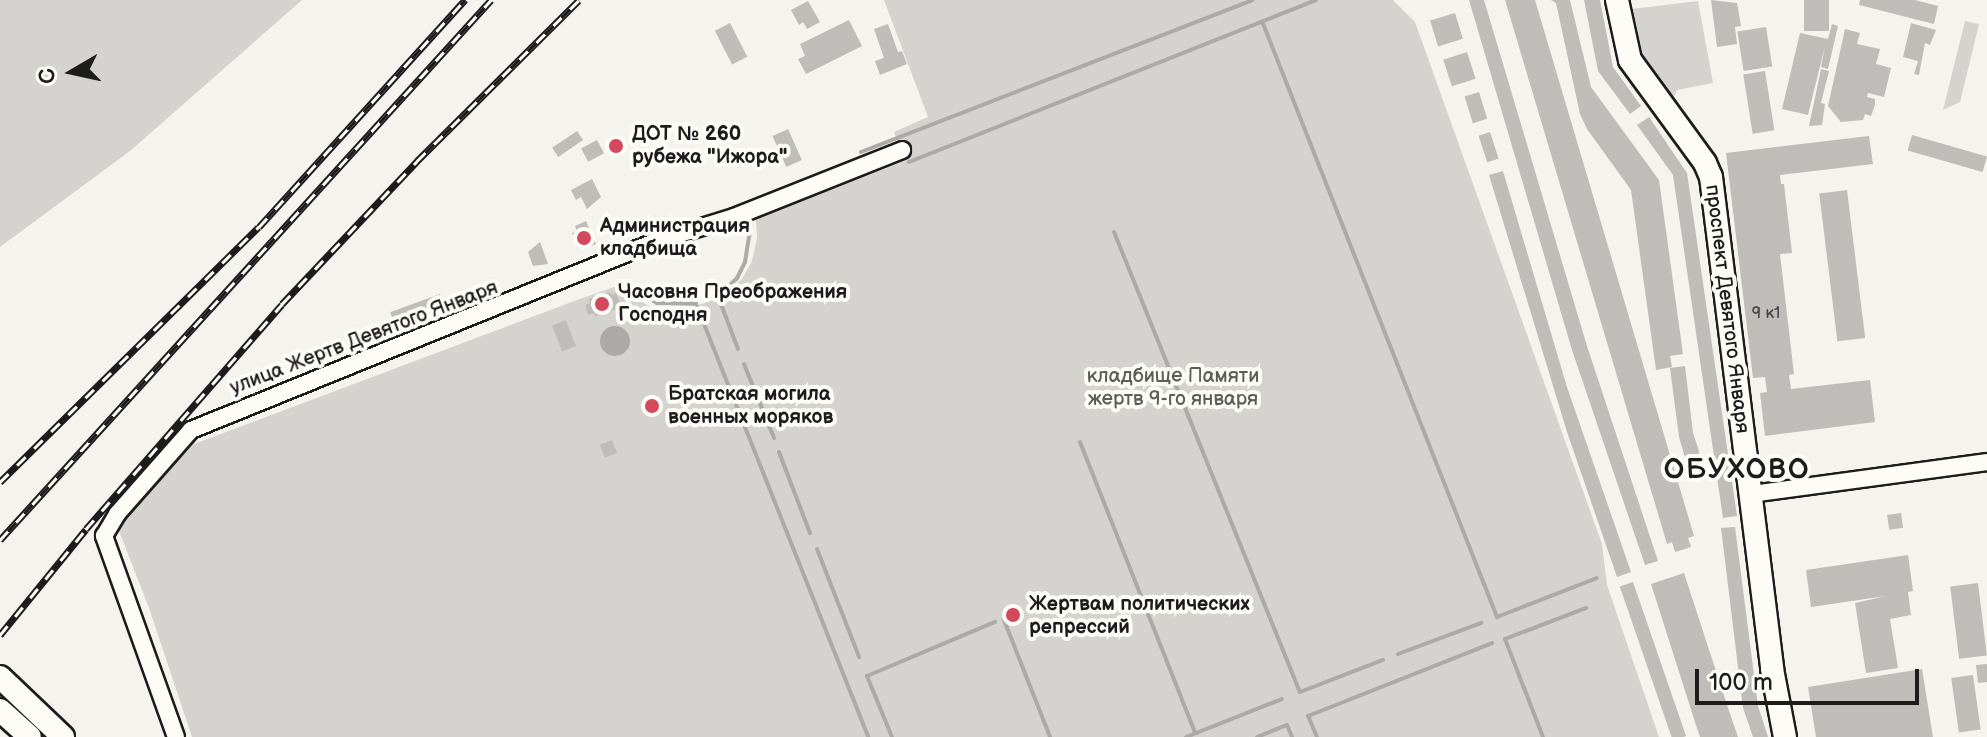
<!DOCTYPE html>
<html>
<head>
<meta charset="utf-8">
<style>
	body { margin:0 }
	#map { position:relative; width:1987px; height:737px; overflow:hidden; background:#f4f3ee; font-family:"Balsamiq Sans",sans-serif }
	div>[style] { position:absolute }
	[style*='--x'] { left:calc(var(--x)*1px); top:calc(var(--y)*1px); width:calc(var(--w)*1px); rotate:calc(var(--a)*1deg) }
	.green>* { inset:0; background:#d4d3cf }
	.water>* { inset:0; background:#abaaa6 }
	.round { border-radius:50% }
	.stream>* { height:4px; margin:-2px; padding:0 2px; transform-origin:2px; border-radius:2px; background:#abaaa6 }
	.building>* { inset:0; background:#bebdba; transform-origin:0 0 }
	.roads { filter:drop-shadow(2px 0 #1c1c1c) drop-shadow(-2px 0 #1c1c1c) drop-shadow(0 2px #1c1c1c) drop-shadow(0 -2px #1c1c1c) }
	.street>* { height:16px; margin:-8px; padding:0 8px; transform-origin:8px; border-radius:8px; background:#fdfcf7 }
	.secondary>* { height:22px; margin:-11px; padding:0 11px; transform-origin:11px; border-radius:11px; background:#fdfcf7 }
	.rail>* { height:7px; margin-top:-3.5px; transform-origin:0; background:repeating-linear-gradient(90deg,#fdfcf7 0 12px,#1c1c1c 0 24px); box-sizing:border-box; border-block:2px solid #1c1c1c }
	.dots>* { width:22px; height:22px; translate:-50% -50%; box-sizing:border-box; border:4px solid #fdfcf7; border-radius:50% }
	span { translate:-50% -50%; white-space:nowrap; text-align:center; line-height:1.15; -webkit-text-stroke:8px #fdfcf7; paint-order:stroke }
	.number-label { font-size:16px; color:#444 }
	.number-label span { -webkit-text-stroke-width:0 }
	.poi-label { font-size:20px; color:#1c1c1c; font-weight:700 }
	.left { translate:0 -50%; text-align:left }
	.street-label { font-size:20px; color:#1c1c1c }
	.park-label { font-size:20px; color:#5c5c5b }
	.district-label { font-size:28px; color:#1c1c1c; font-weight:700; letter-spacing:2px }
	.north { position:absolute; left:32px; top:32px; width:80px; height:80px; -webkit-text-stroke:6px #fdfcf7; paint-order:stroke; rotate:261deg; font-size:22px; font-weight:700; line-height:32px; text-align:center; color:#1c1c1c }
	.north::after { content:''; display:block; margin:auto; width:28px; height:36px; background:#1c1c1c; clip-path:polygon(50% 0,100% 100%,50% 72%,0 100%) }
	.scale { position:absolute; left:1695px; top:669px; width:224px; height:36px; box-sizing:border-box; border:4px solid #1c1c1c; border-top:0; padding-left:10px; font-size:24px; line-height:28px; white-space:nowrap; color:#1c1c1c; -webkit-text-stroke:6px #fdfcf7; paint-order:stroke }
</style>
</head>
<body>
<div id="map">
	<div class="green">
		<i style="clip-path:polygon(0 0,302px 0,130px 151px,0 247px)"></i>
		<i style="clip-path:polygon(884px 0,1393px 0,1415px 22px,1602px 544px,1607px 585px,1659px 737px,192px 737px,149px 608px,119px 531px,119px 521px,194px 444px,577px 300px,617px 286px,655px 310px,674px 313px,723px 297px,742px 279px,752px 261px,757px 238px,756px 219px,905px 161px,894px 132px,928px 117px)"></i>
		<i style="clip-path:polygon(1698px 1px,1713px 83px,1677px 90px,1671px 104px,1642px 63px,1626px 15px,1632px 9px)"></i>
		<i style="clip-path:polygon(1965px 21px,1979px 24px,1960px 102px,1943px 110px)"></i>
	</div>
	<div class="water">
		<i class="round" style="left:600px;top:326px;width:30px;height:30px"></i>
	</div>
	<div class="stream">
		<i style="--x:1262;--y:21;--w:641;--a:68.48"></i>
		<i style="--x:1497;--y:617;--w:107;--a:-21.3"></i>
		<i style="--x:861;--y:152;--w:420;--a:-21.2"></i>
		<i style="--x:909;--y:162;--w:438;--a:-21.7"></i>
		<i style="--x:1114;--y:232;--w:496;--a:68"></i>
		<i style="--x:1300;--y:692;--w:89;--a:-21.1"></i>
		<i style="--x:626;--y:283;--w:37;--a:33"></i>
		<i style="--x:657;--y:303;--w:39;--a:1"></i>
		<i style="--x:696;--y:304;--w:466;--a:68.3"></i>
		<i style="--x:738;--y:349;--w:57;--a:-110.7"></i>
		<i style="--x:718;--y:296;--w:26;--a:-43"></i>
		<i style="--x:737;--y:278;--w:18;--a:-63"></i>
		<i style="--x:745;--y:262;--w:38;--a:-81"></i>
		<i style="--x:744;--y:364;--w:80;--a:67.9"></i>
		<i style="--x:1080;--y:442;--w:313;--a:68.4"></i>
		<i style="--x:779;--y:452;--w:87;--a:69.1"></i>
		<i style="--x:817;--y:549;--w:116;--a:68.7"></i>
		<i style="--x:1004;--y:620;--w:126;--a:68.5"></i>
		<i style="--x:1398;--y:654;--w:89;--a:-20.5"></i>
		<i style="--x:892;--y:737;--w:66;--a:-112.3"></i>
		<i style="--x:867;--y:676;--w:139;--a:-22.9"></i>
		<i style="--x:1186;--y:737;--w:103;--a:-21.6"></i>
		<i style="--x:1257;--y:737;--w:32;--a:-22"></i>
		<i style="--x:1287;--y:725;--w:13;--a:67"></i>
		<i style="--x:1317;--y:737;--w:23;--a:-113"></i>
		<i style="--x:1308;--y:716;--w:198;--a:-21.6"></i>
		<i style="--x:1543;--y:737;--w:105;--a:-111.2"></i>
		<i style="--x:1505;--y:639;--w:87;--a:-20.9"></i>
	</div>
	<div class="building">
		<i style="clip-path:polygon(1469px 0,1484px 0,1587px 346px,1658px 561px,1645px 565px,1572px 350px)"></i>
		<i style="clip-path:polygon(1505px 0,1535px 0,1694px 536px,1688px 538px,1691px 547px,1675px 552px,1672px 542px,1667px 544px)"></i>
		<i style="clip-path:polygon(1551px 0,1570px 0,1591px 87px,1659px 180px,1683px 354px,1670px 356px,1672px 367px,1656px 370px,1631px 190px,1587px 129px,1580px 114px,1556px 3px)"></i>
		<i style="clip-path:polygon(1584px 0,1600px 0,1613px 67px,1641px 106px,1630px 114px,1598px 71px)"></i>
		<i style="clip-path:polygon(1711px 0,1737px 3px,1741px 26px,1735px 27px,1737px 44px,1717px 47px)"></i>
		<i style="left:1804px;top:0;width:25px;height:31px"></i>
		<i style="clip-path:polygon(1860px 0,1915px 0,1938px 6px,1934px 24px,1859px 5px)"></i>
		<i style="clip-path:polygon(808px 1px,820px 22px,807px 29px,803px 22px,799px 25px,791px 10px)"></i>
		<i style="left:1455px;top:13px;width:27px;height:26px;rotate:73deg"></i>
		<i style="clip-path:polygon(849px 20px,862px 46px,806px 74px,798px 59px,805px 56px,800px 44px)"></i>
		<i style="left:730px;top:23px;width:38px;height:17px;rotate:63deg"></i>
		<i style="clip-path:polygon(1911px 23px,1936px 30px,1930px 45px,1925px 43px,1919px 75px,1914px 74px,1918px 61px,1903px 57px)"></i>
		<i style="clip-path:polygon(888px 24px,898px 52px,902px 51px,907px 64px,880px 75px,875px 61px,884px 58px,874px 29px)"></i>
		<i style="clip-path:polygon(1832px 24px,1838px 26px,1828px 69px,1821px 67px,1825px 46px,1808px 115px,1782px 109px,1800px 33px,1828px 39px)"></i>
		<i style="left:1766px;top:27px;width:40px;height:29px;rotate:81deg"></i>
		<i style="clip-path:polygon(1845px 29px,1860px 33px,1857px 44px,1880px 49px,1876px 64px,1891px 68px,1884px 97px,1868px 93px,1867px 97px,1875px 99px,1875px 105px,1871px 116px,1865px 114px,1863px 120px,1841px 122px,1828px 106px)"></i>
		<i style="left:1467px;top:52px;width:28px;height:25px;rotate:72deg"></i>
		<i style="clip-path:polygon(1821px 69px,1829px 71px,1821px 103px,1825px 104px,1822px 125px,1809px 126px)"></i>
		<i style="left:1765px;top:71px;width:60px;height:22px;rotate:81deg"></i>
		<i style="left:1479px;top:92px;width:28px;height:15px;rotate:73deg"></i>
		<i style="clip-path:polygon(1649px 117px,1687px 173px,1737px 516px,1723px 518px,1673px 175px,1637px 125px)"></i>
		<i style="left:735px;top:125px;width:11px;height:20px;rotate:68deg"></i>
		<i style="left:788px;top:129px;width:34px;height:17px;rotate:66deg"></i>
		<i style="left:577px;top:131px;width:11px;height:30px;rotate:56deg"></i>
		<i style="left:1490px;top:132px;width:28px;height:12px;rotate:72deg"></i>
		<i style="left:1912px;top:135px;width:78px;height:16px;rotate:16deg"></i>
		<i class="round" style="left:607px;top:135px;width:18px;height:18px"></i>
		<i style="clip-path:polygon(1869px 136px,1873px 164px,1780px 175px,1781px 184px,1784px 184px,1792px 253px,1780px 254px,1794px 374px,1789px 375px,1791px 389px,1870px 380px,1875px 422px,1765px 436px,1760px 393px,1767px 392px,1765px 377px,1753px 378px,1726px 153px)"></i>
		<i style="left:597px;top:140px;width:15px;height:18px;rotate:62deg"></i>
		<i style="clip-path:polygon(1503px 171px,1567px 387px,1631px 572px,1617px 577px,1567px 432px,1489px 175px)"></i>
		<i style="clip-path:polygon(592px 179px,601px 197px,587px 209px,581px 197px,576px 200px,571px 190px)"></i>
		<i style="left:1847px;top:190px;width:149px;height:28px;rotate:83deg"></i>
		<i style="clip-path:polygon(586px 221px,596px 244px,585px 249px,582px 243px,578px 246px,572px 233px,577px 231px,575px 226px)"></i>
		<i style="clip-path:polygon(540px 242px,548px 264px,533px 266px,528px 252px)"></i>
		<i style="clip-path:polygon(610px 292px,611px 295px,616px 293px,620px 303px,615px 305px,616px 309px,595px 316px,594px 313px,588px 315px,585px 305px,590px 303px,589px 299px)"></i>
		<i style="left:440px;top:294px;width:15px;height:53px;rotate:70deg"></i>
		<i style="left:566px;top:320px;width:28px;height:15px;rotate:69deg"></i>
		<i style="clip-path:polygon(1685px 366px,1693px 433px,1699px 451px,1698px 458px,1686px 461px,1679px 437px,1670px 368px)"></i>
		<i style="left:612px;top:440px;width:14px;height:13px;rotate:69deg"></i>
		<i style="left:1901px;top:513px;width:15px;height:14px;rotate:82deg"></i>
		<i style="clip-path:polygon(1735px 527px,1758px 706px,1768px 737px,1753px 737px,1743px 708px,1721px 528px)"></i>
		<i style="clip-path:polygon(1908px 555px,1913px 591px,1908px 592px,1911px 615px,1890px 619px,1898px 668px,1866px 673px,1855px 603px,1886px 596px,1811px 607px,1806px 570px)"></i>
		<i style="clip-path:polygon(1684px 573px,1728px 708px,1738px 737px,1700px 737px,1694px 719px,1651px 584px)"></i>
		<i style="left:1633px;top:582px;width:163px;height:14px;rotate:71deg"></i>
		<i style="left:1978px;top:583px;width:73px;height:28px;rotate:83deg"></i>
		<i style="clip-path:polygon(1987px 664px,1987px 682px,1978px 683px,1976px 665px)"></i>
		<i style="clip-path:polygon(1922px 669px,1933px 737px,1816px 737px,1808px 687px)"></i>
		<i style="left:1973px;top:675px;width:55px;height:22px;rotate:82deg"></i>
	</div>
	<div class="roads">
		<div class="street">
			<i style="--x:1751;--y:494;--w:238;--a:-7.7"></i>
			<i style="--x:176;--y:737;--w:214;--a:-109.7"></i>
			<i style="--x:104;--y:536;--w:26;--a:-59"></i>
			<i style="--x:117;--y:514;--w:112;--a:-48.6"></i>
			<i style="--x:191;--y:430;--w:503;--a:-22.08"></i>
			<i style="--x:657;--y:241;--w:81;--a:-17.3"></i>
			<i style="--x:734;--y:217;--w:181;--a:-21.7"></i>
		</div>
		<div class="secondary">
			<i style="--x:1617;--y:0;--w:61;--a:77.8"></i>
			<i style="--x:1630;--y:60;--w:127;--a:53.9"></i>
			<i style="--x:1705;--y:163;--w:15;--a:67"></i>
			<i style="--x:1711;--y:177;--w:496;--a:82.9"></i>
			<i style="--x:1772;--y:669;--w:69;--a:79.2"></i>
			<i style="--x:0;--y:677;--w:87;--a:43.6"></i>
			<i style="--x:0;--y:710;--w:40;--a:42"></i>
		</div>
	</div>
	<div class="rail">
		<i style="--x:0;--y:482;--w:363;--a:-44.6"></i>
		<i style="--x:259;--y:227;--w:307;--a:-47.8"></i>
		<i style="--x:0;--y:540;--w:730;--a:-47.72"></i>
		<i style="--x:0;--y:635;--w:136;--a:-50.9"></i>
		<i style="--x:86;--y:529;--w:298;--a:-48.9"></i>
		<i style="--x:282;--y:304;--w:197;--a:-46.6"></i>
		<i style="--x:417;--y:161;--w:228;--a:-44.8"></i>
	</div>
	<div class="dots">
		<i style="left:616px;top:146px;background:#d1495b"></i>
		<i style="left:584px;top:238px;background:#d1495b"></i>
		<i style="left:602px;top:304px;background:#d1495b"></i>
		<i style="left:652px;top:406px;background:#d1495b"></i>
		<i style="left:1013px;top:615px;background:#d1495b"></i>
	</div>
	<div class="number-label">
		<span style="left:1766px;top:314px">9 к1</span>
	</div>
	<div class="poi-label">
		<span class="left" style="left:632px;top:146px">ДОТ № 260<br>рубежа "Ижора"</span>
		<span class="left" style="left:600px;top:238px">Администрация<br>кладбища</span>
		<span class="left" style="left:618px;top:304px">Часовня Преображения<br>Господня</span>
		<span class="left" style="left:668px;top:406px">Братская могила<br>военных моряков</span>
		<span class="left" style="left:1029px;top:616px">Жертвам политических<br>репрессий</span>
	</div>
	<div class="street-label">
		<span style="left:1727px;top:309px;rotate:83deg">проспект Девятого Января</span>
		<span style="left:364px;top:338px;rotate:-21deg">улица Жертв Девятого Января</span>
	</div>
	<div class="park-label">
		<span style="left:1173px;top:388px">кладбище Памяти<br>жертв 9-го января</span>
	</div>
	<div class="district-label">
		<span style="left:1737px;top:470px">ОБУХОВО</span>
	</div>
	<div class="north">С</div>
	<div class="scale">100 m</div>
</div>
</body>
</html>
